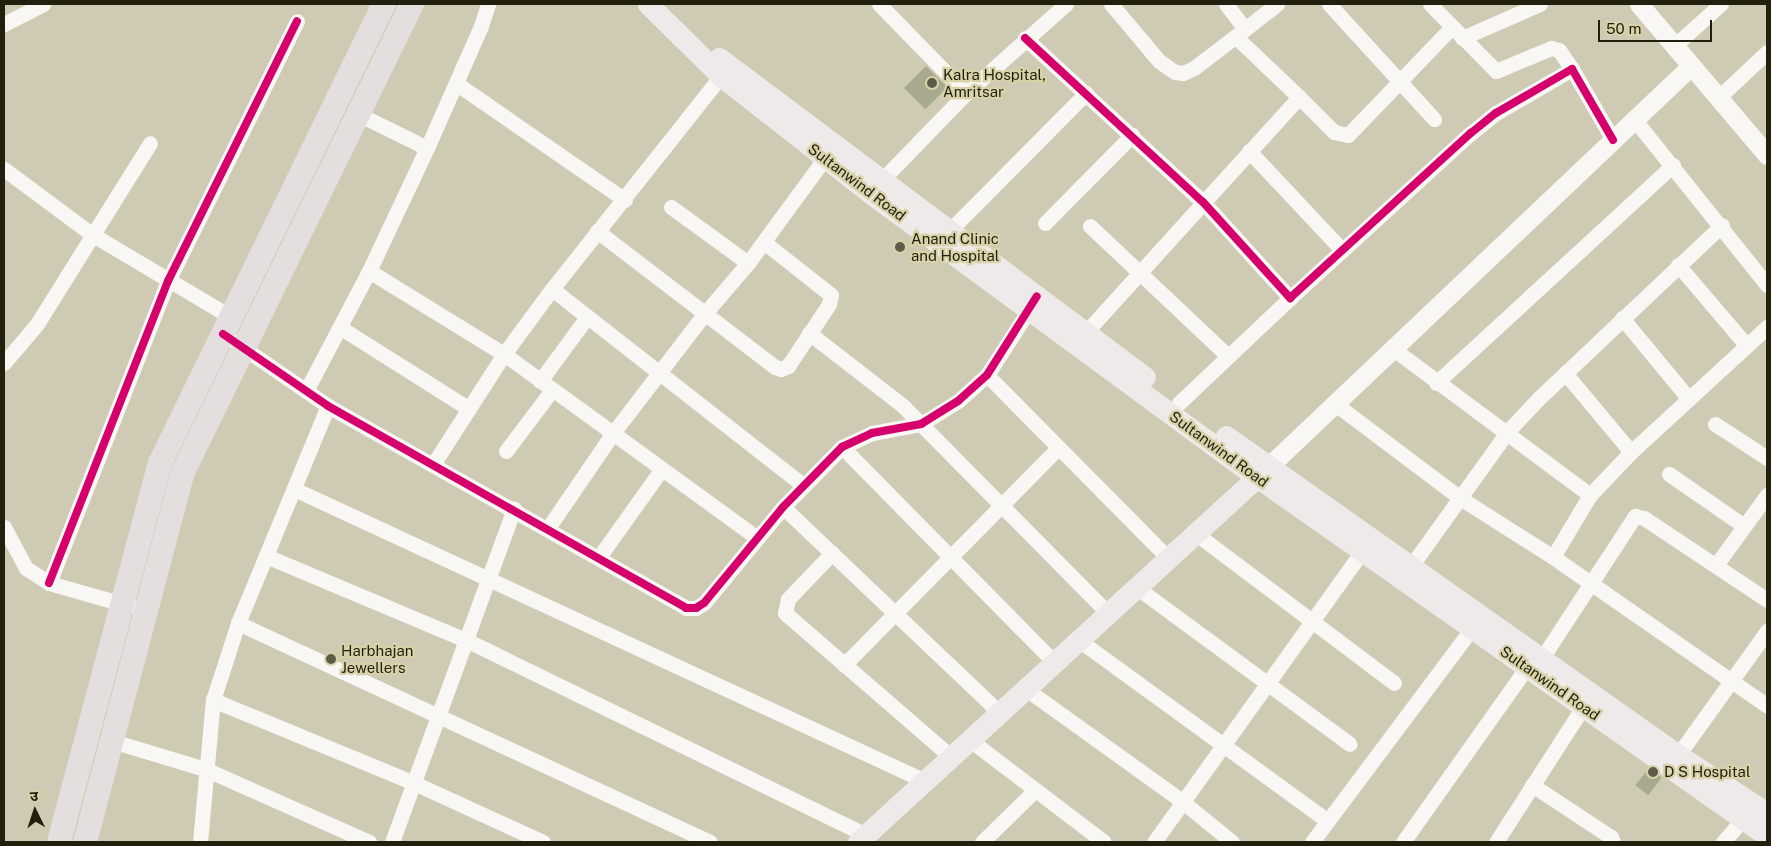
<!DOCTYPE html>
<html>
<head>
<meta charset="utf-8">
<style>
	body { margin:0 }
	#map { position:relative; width:1771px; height:846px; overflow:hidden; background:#cecab3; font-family:"Public Sans","Noto Sans Devanagari",sans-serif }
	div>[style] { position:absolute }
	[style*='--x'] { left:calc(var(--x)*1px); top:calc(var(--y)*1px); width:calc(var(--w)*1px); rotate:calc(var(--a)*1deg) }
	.building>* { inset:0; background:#a8aa90; transform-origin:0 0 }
	.minor>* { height:15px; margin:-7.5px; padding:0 7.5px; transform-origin:7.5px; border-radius:7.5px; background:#f8f7f4 }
	.tertiary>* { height:19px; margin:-9.5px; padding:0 9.5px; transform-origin:9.5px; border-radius:9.5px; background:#f8f7f4 }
	.secondary>* { height:21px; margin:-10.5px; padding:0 10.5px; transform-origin:10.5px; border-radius:10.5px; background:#eeeae9 }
	.primary>* { height:24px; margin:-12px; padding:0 12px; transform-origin:12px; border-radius:12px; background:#e4dede }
	.cycleway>* { height:8px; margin:-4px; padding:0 4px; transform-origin:4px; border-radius:4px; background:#d6006c }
	.dots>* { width:14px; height:14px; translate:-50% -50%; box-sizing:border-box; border:2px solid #d9d2a8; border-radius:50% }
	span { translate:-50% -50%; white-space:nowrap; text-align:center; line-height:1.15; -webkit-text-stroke:4.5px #d9d2a8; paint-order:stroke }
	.poi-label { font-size:15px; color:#221f0f }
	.left { translate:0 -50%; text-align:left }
	.street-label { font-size:15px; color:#221f0f }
	.frame { position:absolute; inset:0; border:5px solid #221f0f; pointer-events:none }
	.north { position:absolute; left:10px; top:786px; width:50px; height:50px; -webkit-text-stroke:4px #d9d2a8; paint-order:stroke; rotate:356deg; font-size:14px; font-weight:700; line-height:20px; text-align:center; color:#221f0f }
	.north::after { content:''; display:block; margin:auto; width:18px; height:22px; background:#221f0f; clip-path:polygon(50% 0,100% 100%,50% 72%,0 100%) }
	.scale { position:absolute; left:1598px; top:20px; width:114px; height:22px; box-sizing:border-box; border:2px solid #221f0f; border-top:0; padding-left:6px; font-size:15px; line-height:18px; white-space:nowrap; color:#221f0f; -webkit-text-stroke:4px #d9d2a8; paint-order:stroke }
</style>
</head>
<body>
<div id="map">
	<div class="building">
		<i style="left:926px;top:66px;width:30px;height:31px;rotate:45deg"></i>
		<i style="left:1649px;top:768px;width:16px;height:22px;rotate:38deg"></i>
	</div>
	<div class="minor">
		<i style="--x:879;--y:4;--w:124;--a:45.7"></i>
		<i style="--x:1111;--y:4;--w:75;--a:49.9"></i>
		<i style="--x:1159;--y:61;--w:19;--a:35"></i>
		<i style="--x:1175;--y:72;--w:8;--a:7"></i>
		<i style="--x:1183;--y:73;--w:12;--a:-24"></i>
		<i style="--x:1194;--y:68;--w:64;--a:-37.4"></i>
		<i style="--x:1226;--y:4;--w:31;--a:53"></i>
		<i style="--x:1245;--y:29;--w:41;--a:-38"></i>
		<i style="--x:1329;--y:4;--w:156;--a:47.6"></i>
		<i style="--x:1430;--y:4;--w:94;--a:45.4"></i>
		<i style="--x:1496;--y:71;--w:60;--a:-22.7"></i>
		<i style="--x:1551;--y:48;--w:8;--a:14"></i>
		<i style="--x:1559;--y:50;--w:23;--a:56"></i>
		<i style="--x:4;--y:24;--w:44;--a:-27.1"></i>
		<i style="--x:1025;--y:38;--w:242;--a:42.7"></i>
		<i style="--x:1203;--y:202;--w:130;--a:47.8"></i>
		<i style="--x:1290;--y:298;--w:245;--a:-42.4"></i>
		<i style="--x:1471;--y:133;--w:32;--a:-39"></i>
		<i style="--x:1496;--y:113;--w:88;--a:-30.1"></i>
		<i style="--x:1572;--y:69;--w:82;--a:60"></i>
		<i style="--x:1462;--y:38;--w:85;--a:-23.6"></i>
		<i style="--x:1674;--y:46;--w:63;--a:-41.8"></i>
		<i style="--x:457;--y:84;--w:204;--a:34.6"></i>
		<i style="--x:1299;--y:97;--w:49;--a:45"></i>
		<i style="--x:1334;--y:132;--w:14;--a:12"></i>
		<i style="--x:1348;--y:135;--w:150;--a:-46.1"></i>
		<i style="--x:1718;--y:98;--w:67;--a:-43.2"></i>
		<i style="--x:358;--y:114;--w:77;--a:26.2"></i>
		<i style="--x:1634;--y:119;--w:213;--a:51.3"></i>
		<i style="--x:1249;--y:151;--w:136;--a:46.8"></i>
		<i style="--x:4;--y:169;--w:111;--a:36.6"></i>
		<i style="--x:93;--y:235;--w:161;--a:30.7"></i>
		<i style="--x:876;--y:186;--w:129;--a:-45.9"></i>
		<i style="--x:966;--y:93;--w:134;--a:-41.7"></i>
		<i style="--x:671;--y:207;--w:95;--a:36"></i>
		<i style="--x:1045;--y:223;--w:124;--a:-45.3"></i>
		<i style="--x:1090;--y:226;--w:188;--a:43.3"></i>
		<i style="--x:950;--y:230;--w:193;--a:-45.2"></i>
		<i style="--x:597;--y:231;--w:224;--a:37.4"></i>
		<i style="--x:775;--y:367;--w:6;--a:18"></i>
		<i style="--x:781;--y:369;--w:8;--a:-23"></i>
		<i style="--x:788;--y:366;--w:74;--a:-56.5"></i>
		<i style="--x:829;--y:304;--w:9;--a:-77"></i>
		<i style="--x:831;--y:295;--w:85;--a:-141.7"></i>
		<i style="--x:1678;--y:265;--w:106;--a:49.6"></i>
		<i style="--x:369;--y:271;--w:158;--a:31.6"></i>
		<i style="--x:504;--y:354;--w:313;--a:36"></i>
		<i style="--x:552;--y:289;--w:318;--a:38"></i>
		<i style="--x:1622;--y:318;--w:105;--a:50.4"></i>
		<i style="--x:341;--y:328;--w:151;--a:32.3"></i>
		<i style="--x:1086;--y:332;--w:317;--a:-47.8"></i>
		<i style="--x:1299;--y:97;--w:88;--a:-136.4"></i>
		<i style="--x:809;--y:333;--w:119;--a:37.8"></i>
		<i style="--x:903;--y:406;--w:291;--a:45.3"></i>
		<i style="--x:223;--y:334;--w:127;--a:34.4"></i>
		<i style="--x:328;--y:406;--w:411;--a:29.4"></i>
		<i style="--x:686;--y:608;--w:10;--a:0"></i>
		<i style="--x:696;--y:608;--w:9;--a:-32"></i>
		<i style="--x:704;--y:603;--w:124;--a:-50.5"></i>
		<i style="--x:783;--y:507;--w:84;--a:-45.5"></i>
		<i style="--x:842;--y:447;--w:33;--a:-25"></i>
		<i style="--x:872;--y:433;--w:50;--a:-10.4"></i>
		<i style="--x:921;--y:424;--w:44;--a:-31.9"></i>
		<i style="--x:958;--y:401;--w:39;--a:-42"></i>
		<i style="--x:987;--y:375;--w:87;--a:-57.2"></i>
		<i style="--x:1392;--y:348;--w:247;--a:36.6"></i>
		<i style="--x:1590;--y:495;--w:59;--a:-46.4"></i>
		<i style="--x:1631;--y:452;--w:185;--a:-42.6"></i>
		<i style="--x:4;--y:363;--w:51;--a:-49.8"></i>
		<i style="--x:37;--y:324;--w:213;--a:-58"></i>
		<i style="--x:1565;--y:373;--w:103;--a:50.1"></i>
		<i style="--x:987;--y:375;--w:257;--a:45.3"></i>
		<i style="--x:540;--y:381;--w:79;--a:-53.7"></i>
		<i style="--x:1436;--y:383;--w:322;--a:-42.6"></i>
		<i style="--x:306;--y:391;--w:136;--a:-62.3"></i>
		<i style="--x:369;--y:271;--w:136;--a:-64.8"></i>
		<i style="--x:427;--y:148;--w:133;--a:-66.1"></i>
		<i style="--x:481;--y:26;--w:23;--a:-72"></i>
		<i style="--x:1179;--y:403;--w:153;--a:-43.4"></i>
		<i style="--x:1334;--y:403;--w:158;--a:37"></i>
		<i style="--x:1460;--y:498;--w:110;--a:32.4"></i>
		<i style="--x:1553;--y:557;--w:261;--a:34.8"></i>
		<i style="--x:1715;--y:424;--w:62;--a:33.2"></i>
		<i style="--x:842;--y:447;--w:302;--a:45.4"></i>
		<i style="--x:506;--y:451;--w:76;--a:-53"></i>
		<i style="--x:434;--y:463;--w:130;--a:-57.3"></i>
		<i style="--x:504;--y:354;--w:81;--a:-53.6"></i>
		<i style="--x:552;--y:289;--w:272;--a:-51.6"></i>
		<i style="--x:1669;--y:474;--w:91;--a:34.7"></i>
		<i style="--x:294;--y:489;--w:695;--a:24.83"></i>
		<i style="--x:783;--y:507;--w:299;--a:43.5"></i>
		<i style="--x:4;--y:527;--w:47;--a:61.8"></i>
		<i style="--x:26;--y:568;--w:27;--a:33"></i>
		<i style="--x:49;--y:583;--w:84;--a:15.9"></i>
		<i style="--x:548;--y:528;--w:115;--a:-55.6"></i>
		<i style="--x:613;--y:433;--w:153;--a:-52.5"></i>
		<i style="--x:706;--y:312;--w:65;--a:-49.4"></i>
		<i style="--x:748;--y:263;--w:129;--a:-53.8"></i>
		<i style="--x:1195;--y:533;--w:249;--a:37"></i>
		<i style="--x:832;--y:553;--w:64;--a:133.7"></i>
		<i style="--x:788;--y:599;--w:14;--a:102"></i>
		<i style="--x:785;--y:613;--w:220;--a:40.9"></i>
		<i style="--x:266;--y:556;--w:217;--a:22.8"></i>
		<i style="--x:466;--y:640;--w:445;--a:26"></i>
		<i style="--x:599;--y:557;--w:107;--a:-54.5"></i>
		<i style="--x:1553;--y:557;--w:72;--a:-59.2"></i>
		<i style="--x:1716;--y:565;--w:87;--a:-53.9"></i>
		<i style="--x:1411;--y:566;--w:166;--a:-54.3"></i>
		<i style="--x:1508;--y:431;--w:44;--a:-46.8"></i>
		<i style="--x:1538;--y:399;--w:253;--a:-43.4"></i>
		<i style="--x:49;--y:583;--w:325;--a:-68.5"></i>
		<i style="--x:168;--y:281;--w:290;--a:-63.6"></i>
		<i style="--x:1136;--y:587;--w:265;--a:36.3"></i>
		<i style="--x:238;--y:623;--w:520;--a:24.89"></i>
		<i style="--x:1080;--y:641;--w:306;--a:36"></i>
		<i style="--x:1542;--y:658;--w:170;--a:-56.8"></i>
		<i style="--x:1635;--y:516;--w:9;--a:13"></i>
		<i style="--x:1644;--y:518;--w:148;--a:33.7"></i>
		<i style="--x:844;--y:665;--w:305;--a:-45.4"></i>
		<i style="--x:1026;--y:689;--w:193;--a:35.7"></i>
		<i style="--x:1183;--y:802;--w:63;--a:39.2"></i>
		<i style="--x:213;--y:700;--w:217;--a:22.4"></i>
		<i style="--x:414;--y:783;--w:142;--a:24.6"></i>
		<i style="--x:970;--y:740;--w:168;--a:37.3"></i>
		<i style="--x:112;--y:741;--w:97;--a:16.8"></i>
		<i style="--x:205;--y:769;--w:180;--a:24"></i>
		<i style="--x:1678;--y:755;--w:153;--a:-54.3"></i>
		<i style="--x:1532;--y:785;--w:95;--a:33.4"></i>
		<i style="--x:1611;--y:837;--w:5;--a:68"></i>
		<i style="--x:200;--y:842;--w:143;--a:-84.8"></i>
		<i style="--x:213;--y:700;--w:81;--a:-72"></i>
		<i style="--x:238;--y:623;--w:235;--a:-67.5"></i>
		<i style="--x:392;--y:842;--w:355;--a:-69.9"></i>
		<i style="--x:982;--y:842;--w:73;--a:-44.4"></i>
		<i style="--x:1154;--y:842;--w:358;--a:-54.4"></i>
		<i style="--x:1312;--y:842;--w:267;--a:-53.2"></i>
		<i style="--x:1403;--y:842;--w:214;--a:-54.7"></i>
		<i style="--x:1496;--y:842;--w:170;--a:-57.2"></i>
		<i style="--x:1723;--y:842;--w:38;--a:-49"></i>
	</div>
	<div class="tertiary">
		<i style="--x:1639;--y:4;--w:198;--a:49.7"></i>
		<i style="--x:1268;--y:467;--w:583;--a:-43.47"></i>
	</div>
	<div class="secondary">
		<i style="--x:648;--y:4;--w:103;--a:44.6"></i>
		<i style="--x:721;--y:76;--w:189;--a:38.1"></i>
		<i style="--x:870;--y:193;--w:480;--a:36.3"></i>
		<i style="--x:1257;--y:477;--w:624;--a:35.14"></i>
		<i style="--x:719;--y:58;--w:532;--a:36.83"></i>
		<i style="--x:1226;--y:436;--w:553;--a:35.21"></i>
		<i style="--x:1678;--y:755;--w:106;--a:33.1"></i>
		<i style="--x:858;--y:842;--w:554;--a:-42.44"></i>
	</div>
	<div class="primary">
		<i style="--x:59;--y:842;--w:392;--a:-75.1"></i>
		<i style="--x:160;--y:463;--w:511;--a:-63.99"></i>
		<i style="--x:85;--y:842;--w:383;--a:-75.2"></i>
		<i style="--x:183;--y:472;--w:521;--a:-63.93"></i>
	</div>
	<div class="cycleway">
		<i style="--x:1025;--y:38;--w:242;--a:42.7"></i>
		<i style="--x:1203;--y:202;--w:130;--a:47.8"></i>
		<i style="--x:1290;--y:298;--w:245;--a:-42.4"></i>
		<i style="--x:1471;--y:133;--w:32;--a:-39"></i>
		<i style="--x:1496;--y:113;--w:88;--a:-30.1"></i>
		<i style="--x:1572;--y:69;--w:82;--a:60"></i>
		<i style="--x:223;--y:334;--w:127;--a:34.4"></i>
		<i style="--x:328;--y:406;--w:411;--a:29.4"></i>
		<i style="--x:686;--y:608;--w:10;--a:0"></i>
		<i style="--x:696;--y:608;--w:9;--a:-32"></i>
		<i style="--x:704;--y:603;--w:124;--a:-50.5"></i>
		<i style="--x:783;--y:507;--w:84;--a:-45.5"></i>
		<i style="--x:842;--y:447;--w:33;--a:-25"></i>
		<i style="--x:872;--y:433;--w:50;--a:-10.4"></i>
		<i style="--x:921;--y:424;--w:44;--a:-31.9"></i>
		<i style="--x:958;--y:401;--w:39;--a:-42"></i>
		<i style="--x:987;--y:375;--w:93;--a:-57.7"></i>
		<i style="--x:49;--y:583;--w:325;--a:-68.5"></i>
		<i style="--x:168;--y:281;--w:290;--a:-63.6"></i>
	</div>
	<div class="dots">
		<i style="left:932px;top:83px;background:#5e5b48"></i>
		<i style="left:900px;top:247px;background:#5e5b48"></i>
		<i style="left:331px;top:659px;background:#5e5b48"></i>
		<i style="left:1653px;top:772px;background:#5e5b48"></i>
	</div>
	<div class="poi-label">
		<span class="left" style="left:943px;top:83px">Kalra Hospital,<br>Amritsar</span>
		<span class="left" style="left:911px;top:247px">Anand Clinic<br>and Hospital</span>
		<span class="left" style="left:341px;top:659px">Harbhajan<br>Jewellers</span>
		<span class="left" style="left:1664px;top:772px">D S Hospital</span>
	</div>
	<div class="street-label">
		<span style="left:857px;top:182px;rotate:37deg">Sultanwind Road</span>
		<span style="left:1219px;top:449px;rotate:36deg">Sultanwind Road</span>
		<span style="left:1550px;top:683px;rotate:35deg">Sultanwind Road</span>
	</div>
	<div class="frame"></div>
	<div class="north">उ</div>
	<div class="scale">50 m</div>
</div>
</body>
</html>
